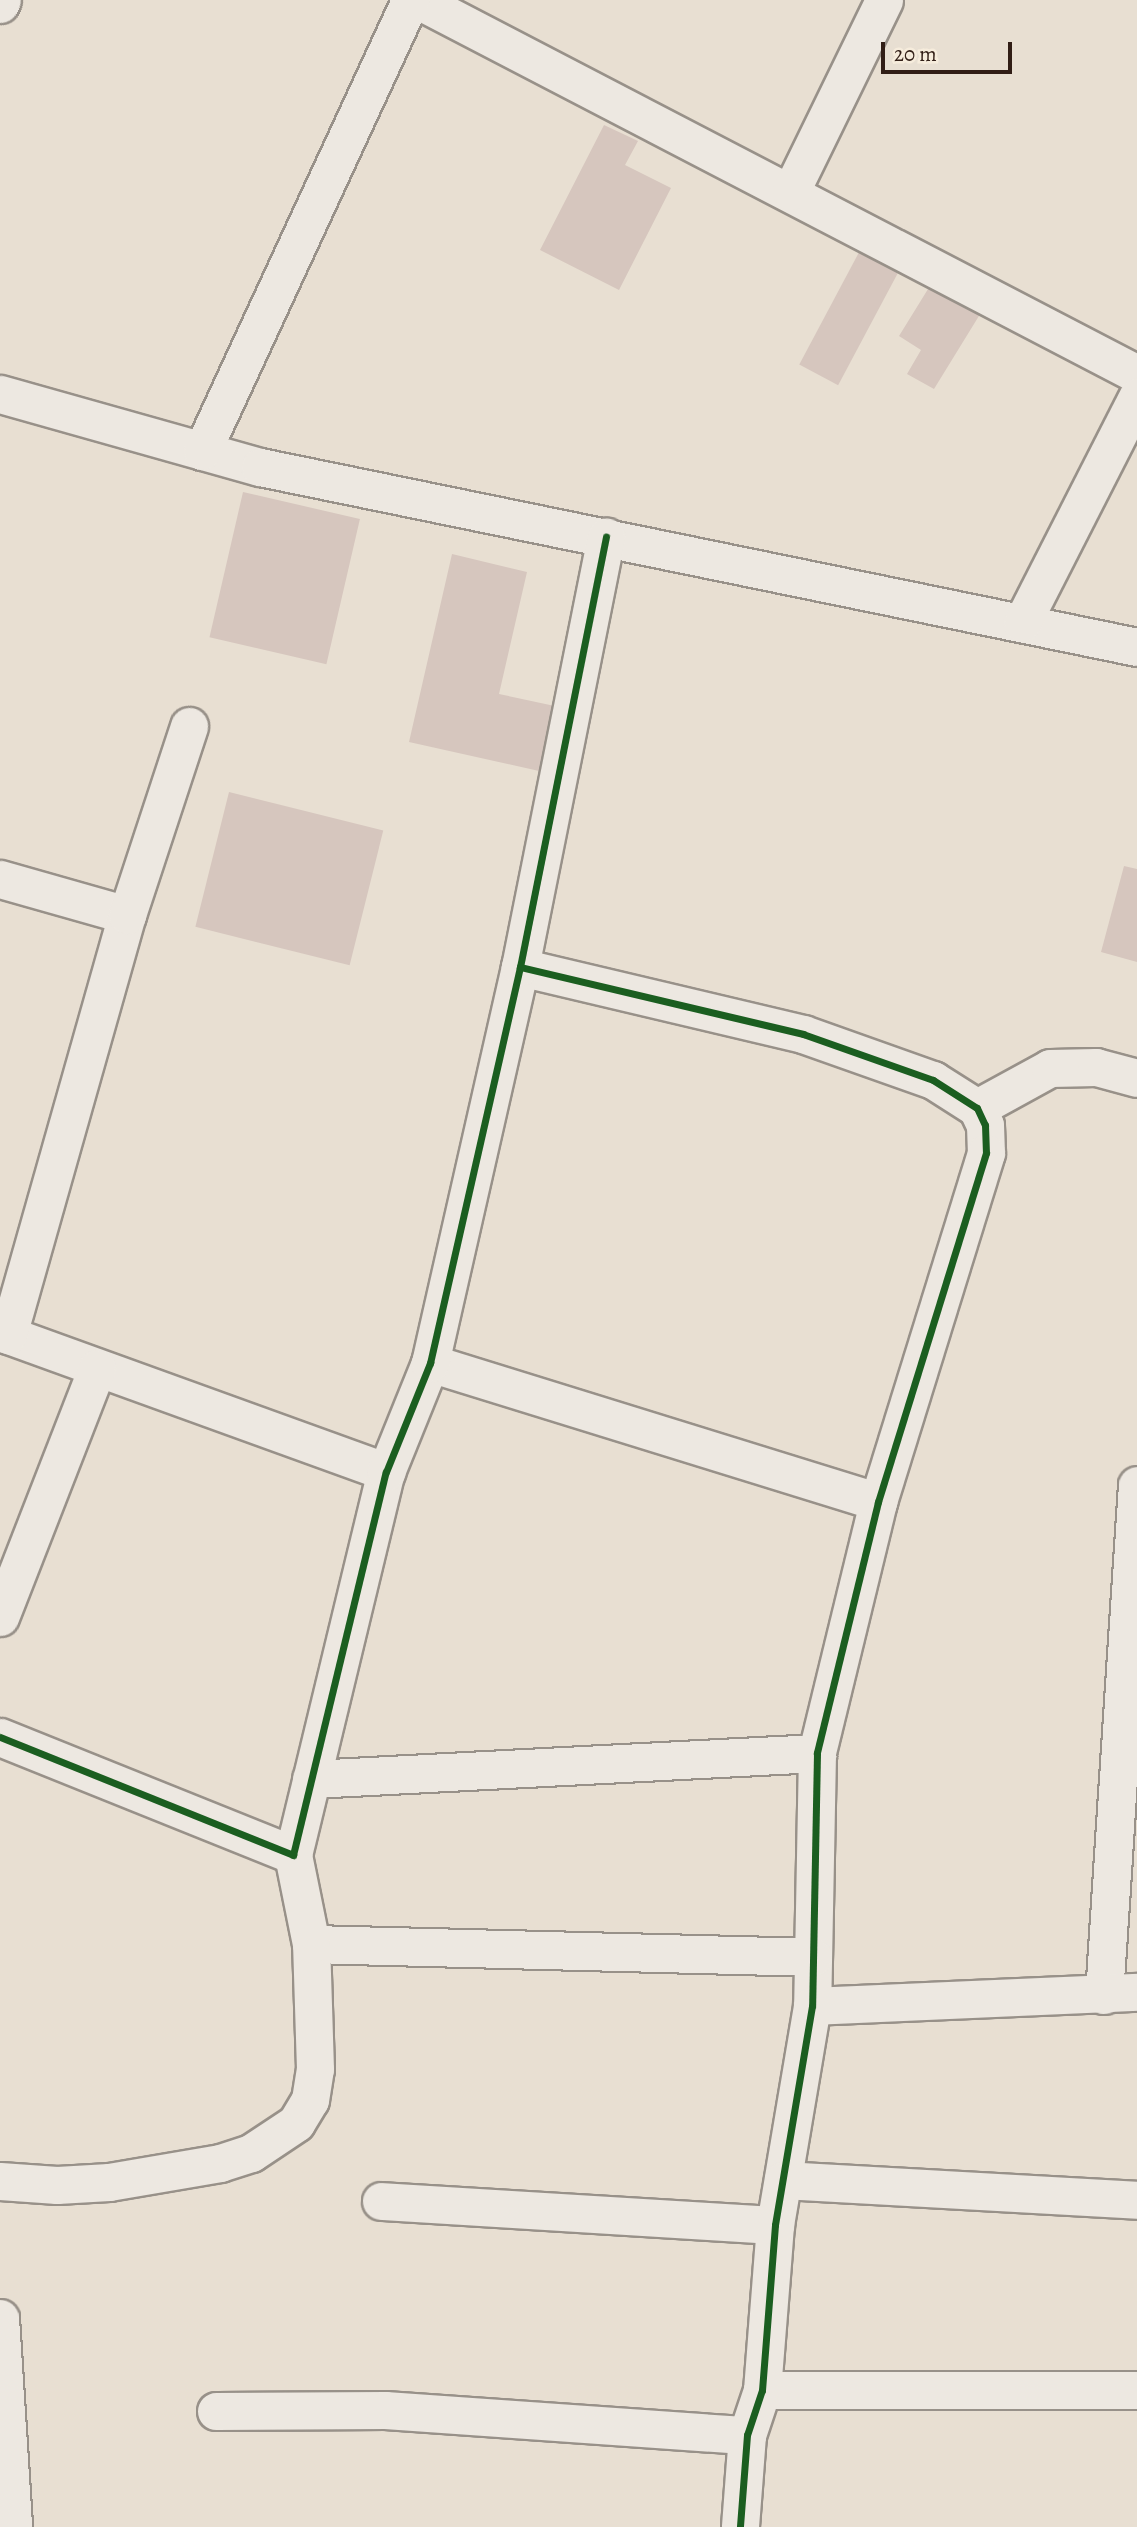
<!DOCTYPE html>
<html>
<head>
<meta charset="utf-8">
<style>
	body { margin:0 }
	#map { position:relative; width:1137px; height:2527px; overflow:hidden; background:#e8dfd2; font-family:Alegreya,serif }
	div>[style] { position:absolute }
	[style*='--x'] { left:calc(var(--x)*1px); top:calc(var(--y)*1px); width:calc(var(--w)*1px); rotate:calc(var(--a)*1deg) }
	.building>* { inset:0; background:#d6c6be; transform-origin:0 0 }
	.roads { filter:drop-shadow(2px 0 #989189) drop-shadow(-2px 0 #989189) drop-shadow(0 2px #989189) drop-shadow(0 -2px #989189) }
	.minor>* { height:37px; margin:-18.5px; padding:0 18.5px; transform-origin:18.5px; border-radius:18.5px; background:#ede8e1 }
	.cycleway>* { height:7px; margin:-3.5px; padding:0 3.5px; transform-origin:3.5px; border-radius:3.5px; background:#1b5e20 }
	span { translate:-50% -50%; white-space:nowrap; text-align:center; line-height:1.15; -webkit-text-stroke:7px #f6ecdc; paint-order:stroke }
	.scale { position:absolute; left:881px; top:42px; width:131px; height:32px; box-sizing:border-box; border:4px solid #311e16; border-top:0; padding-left:9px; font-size:21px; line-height:24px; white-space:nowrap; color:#311e16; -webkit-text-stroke:5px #f6ecdc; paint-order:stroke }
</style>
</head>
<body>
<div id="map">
	<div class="building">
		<i style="clip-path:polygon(604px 125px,638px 141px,625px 165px,671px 188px,619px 290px,540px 250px)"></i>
		<i style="left:865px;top:241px;width:44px;height:140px;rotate:28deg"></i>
		<i style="clip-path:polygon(933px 281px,982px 311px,934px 389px,907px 374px,921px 350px,899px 336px)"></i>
		<i style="left:243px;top:492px;width:120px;height:149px;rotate:13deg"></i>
		<i style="clip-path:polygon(452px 554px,527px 572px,499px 694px,564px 708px,548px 773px,409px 742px)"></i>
		<i style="left:229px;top:792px;width:159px;height:139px;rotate:14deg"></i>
		<i style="clip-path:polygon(1124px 866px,1137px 869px,1137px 962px,1101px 952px)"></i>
	</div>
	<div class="roads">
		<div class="minor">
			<i style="--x:418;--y:0;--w:810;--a:27.48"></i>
			<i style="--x:0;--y:4;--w:4;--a:-63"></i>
			<i style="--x:791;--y:191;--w:212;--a:-64"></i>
			<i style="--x:0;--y:394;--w:270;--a:15.7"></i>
			<i style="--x:260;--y:467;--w:895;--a:11.6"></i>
			<i style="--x:202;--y:451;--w:497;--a:-65.2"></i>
			<i style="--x:1022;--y:623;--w:254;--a:-63"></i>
			<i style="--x:0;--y:879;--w:132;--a:15.8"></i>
			<i style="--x:520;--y:967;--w:291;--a:13.3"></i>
			<i style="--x:803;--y:1034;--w:138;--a:19.5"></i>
			<i style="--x:933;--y:1080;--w:52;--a:32.5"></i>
			<i style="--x:977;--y:1108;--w:19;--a:65"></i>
			<i style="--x:985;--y:1125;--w:28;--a:88"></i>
			<i style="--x:986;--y:1153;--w:365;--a:107.2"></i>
			<i style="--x:878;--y:1502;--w:258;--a:103.7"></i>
			<i style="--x:817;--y:1753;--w:253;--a:91.1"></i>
			<i style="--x:812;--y:2006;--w:222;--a:99.6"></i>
			<i style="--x:775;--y:2225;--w:166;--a:94.5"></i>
			<i style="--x:762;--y:2390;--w:47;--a:108.4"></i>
			<i style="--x:747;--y:2435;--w:92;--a:94.4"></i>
			<i style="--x:977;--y:1108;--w:83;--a:-28.7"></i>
			<i style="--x:1050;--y:1068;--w:46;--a:-1.2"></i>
			<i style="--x:1096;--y:1067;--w:42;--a:15"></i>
			<i style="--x:0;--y:1332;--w:411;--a:19.9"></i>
			<i style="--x:8;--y:1335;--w:437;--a:-74.2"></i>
			<i style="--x:127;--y:915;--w:199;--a:-71.8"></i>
			<i style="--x:430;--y:1363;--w:469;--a:17.2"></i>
			<i style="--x:0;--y:1617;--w:267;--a:-68.7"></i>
			<i style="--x:0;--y:1737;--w:316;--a:21.9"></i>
			<i style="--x:293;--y:1855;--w:394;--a:-76.4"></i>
			<i style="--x:386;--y:1472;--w:118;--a:-68"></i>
			<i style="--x:430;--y:1363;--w:406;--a:-77.2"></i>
			<i style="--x:520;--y:967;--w:439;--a:-78.7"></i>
			<i style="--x:311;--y:1779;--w:507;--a:-2.94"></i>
			<i style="--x:311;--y:1944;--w:502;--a:1.48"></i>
			<i style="--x:1104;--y:1995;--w:511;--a:-86.3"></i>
			<i style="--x:812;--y:2006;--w:325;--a:-2.5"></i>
			<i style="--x:783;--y:2180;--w:355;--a:3.2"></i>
			<i style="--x:0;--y:2181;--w:57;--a:4"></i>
			<i style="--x:57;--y:2185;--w:52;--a:-3.3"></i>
			<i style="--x:109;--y:2182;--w:113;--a:-9.7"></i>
			<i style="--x:220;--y:2163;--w:33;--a:-18"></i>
			<i style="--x:251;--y:2153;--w:54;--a:-33.7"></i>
			<i style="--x:296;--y:2123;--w:27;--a:-59"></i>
			<i style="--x:310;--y:2100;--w:31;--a:-81"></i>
			<i style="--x:315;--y:2069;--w:125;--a:-91.8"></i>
			<i style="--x:311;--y:1944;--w:91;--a:-101.4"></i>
			<i style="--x:381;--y:2201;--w:395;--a:3.5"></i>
			<i style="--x:0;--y:2318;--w:209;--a:86.4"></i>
			<i style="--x:762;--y:2390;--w:375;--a:0"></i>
			<i style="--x:216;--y:2411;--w:169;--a:-0.3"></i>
			<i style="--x:385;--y:2410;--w:363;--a:4"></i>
		</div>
	</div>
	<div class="cycleway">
		<i style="--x:520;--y:967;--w:291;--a:13.3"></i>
		<i style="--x:803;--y:1034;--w:138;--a:19.5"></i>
		<i style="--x:933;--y:1080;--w:52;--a:32.5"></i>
		<i style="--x:977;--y:1108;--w:19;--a:65"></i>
		<i style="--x:985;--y:1125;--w:28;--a:88"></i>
		<i style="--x:986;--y:1153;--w:365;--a:107.2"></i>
		<i style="--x:878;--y:1502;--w:258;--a:103.7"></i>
		<i style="--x:817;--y:1753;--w:253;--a:91.1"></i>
		<i style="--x:812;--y:2006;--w:222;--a:99.6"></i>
		<i style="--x:775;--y:2225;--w:166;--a:94.5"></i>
		<i style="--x:762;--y:2390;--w:47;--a:108.4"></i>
		<i style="--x:747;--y:2435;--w:92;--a:94.4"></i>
		<i style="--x:0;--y:1737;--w:316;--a:21.9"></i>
		<i style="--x:293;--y:1855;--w:394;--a:-76.4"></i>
		<i style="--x:386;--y:1472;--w:118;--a:-68"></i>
		<i style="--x:430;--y:1363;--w:406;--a:-77.2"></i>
		<i style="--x:520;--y:967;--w:439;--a:-78.7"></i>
	</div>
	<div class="scale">20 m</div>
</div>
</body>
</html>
